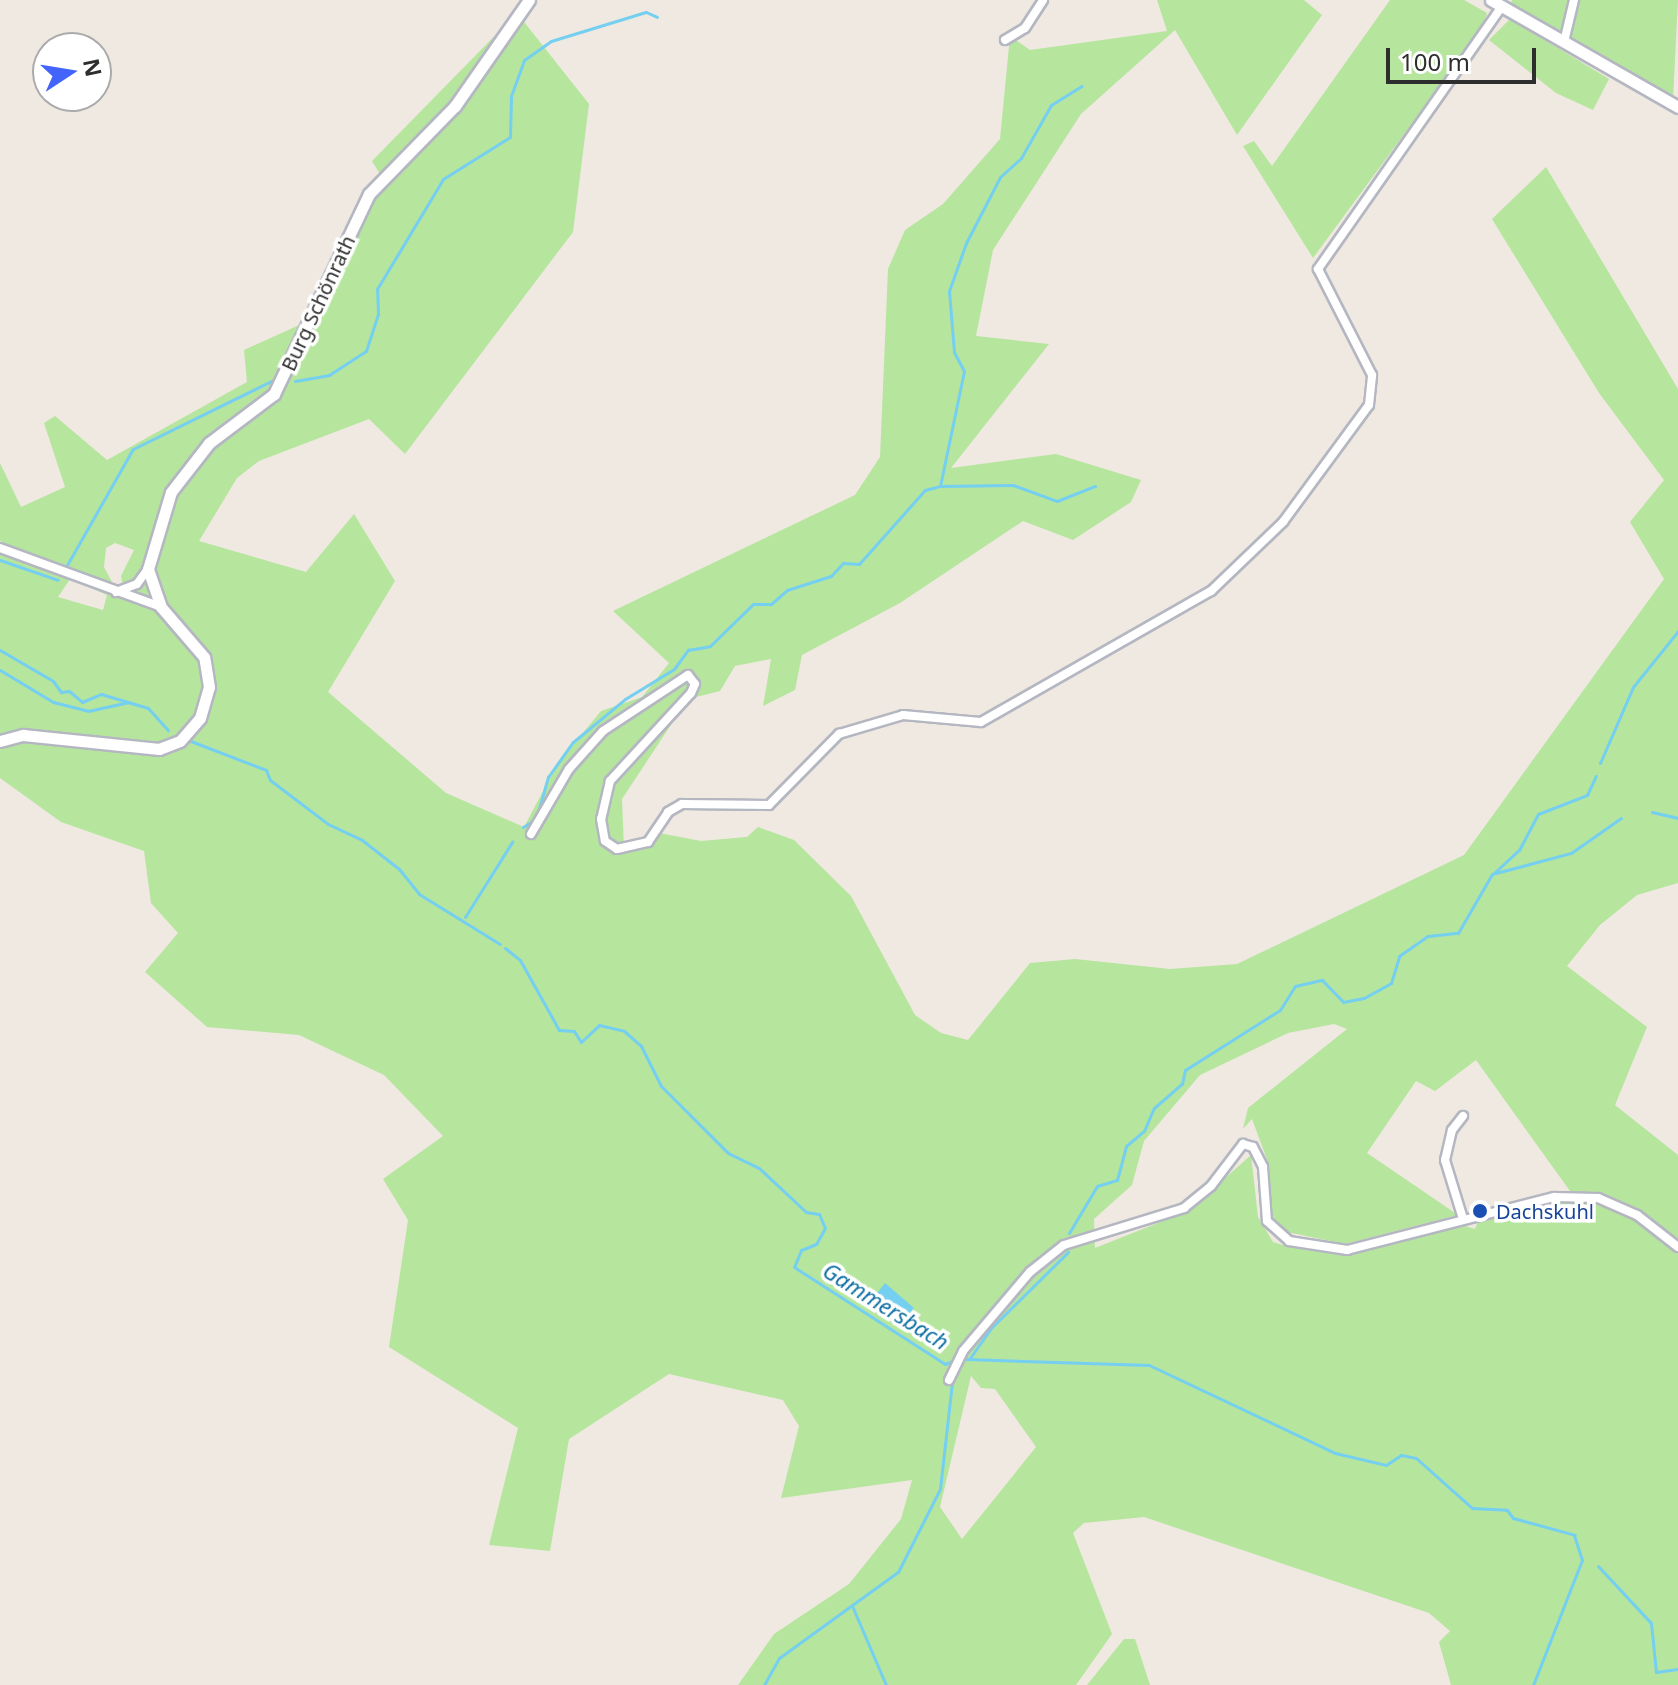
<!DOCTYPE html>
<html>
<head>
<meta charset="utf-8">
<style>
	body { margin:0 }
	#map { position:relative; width:1678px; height:1685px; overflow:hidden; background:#efe9e1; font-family:"Noto Sans",sans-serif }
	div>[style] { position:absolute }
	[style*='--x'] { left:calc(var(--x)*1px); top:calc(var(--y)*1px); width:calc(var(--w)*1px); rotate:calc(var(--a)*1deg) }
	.green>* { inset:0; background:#b6e59e }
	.water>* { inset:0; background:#75cff0 }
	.stream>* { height:3px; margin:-1.5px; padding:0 1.5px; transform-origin:1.5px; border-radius:1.5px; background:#75cff0 }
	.roads { filter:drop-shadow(2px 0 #b4b7c1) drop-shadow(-2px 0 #b4b7c1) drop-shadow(0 2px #b4b7c1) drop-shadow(0 -2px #b4b7c1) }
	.street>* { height:8px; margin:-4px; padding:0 4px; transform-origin:4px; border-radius:4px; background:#fff }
	.secondary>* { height:11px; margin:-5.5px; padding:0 5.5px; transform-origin:5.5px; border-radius:5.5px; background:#fff }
	.dots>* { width:22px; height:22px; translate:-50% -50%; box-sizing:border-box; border:4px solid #fff; border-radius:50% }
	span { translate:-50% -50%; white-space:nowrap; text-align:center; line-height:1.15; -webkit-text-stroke:7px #fff; paint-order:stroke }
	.street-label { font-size:20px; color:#2e2e2e }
	.transit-label { font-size:20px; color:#164399 }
	.left { translate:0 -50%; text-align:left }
	.water-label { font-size:22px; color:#0d6fa3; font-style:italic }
	.north { position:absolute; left:32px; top:32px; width:80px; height:80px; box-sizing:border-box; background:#fff; border:2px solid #ababab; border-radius:50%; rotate:78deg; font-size:22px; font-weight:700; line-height:32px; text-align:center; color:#2e2e2e }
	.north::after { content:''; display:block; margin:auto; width:28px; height:36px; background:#4264fb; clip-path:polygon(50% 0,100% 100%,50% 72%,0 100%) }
	.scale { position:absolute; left:1386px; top:48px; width:150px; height:36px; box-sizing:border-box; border:4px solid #2e2e2e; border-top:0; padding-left:10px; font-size:24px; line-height:28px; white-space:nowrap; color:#2e2e2e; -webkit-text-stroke:6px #fff; paint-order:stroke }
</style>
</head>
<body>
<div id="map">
	<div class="green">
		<i style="clip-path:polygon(evenodd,1157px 0,1304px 0,1322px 15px,1237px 135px,1175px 30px,1081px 114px,993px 250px,976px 336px,1049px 344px,951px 468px,1056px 454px,1141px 480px,1131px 502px,1073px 540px,1023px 521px,900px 603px,802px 655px,795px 690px,763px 706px,771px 659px,735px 666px,720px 691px,688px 699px,622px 799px,624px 849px,659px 833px,701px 841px,747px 837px,758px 827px,794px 840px,851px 896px,915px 1015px,941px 1033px,968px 1040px,1030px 963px,1075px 959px,1170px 969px,1237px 964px,1464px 855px,1664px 579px,1630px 522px,1664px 480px,1599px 393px,1492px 219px,1546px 167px,1678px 389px,1678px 883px,1637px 895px,1600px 925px,1567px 966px,1647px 1027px,1615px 1105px,1678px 1155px,1678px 1240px,1639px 1209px,1599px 1193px,1570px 1191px,1476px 1060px,1435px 1091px,1416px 1081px,1367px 1153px,1458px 1215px,1345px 1244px,1282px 1231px,1271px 1213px,1269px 1165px,1252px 1119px,1243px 1129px,1248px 1108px,1347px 1029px,1334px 1024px,1288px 1033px,1200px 1075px,1144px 1141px,1132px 1185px,1094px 1219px,1095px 1248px,1188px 1211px,1251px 1155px,1258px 1217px,1273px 1242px,1286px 1246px,1345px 1255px,1462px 1225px,1475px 1229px,1478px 1221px,1555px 1202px,1596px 1203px,1635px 1219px,1678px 1253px,1678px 1685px,1451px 1685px,1439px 1642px,1450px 1631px,1429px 1613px,1144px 1517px,1084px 1523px,1073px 1533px,1112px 1634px,1076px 1685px,738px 1685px,774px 1634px,849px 1584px,901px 1519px,912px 1480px,781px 1498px,799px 1426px,783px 1400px,669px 1374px,569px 1439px,550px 1551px,489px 1545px,518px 1428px,389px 1347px,408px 1220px,383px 1179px,443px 1136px,384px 1075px,299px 1035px,207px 1027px,145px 972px,178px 933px,151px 903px,144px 851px,61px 822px,0 778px,0 544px,36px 557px,0 541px,0 463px,21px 507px,65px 487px,44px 423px,55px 416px,107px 460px,247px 382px,244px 350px,317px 317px,373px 197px,388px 187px,372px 161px,517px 13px,589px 104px,573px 232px,405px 454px,369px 419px,259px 461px,237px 478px,199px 541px,306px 572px,354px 514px,395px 581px,328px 692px,446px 793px,524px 827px,558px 763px,601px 711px,642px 697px,669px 663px,613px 611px,855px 495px,880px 457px,888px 269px,905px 230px,943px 204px,1000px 139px,1010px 36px,1030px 50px,1167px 31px,1157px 0,115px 543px,134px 550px,121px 576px,123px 587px,114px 586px,104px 567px,106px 548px,115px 543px,1157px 0,70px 579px,107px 595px,103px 610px,58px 597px,70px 579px,1157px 0,971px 1376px,981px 1388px,995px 1389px,1036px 1447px,962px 1539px,940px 1507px,971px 1376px)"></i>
		<i style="clip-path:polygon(1390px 0,1464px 0,1487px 13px,1483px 27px,1313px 258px,1243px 146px,1254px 141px,1272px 166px)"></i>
		<i style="clip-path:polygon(1512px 0,1569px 0,1562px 36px,1510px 7px)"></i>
		<i style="clip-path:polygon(1576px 0,1678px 0,1673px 99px,1571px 40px)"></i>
		<i style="clip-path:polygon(1510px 19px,1609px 79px,1593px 110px,1556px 93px,1489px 40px)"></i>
		<i style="clip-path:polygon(1124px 1639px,1135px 1639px,1150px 1685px,1087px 1685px)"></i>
	</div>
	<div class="water">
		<i style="clip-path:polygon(885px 1283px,914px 1308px,904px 1320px,871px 1301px)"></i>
	</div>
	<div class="stream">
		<i style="--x:295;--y:381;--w:35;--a:-10"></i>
		<i style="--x:329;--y:375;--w:44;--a:-33"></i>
		<i style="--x:366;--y:351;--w:39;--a:-72"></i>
		<i style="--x:378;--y:314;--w:25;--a:-92"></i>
		<i style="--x:377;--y:289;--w:128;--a:-59"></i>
		<i style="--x:443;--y:179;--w:79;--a:-32.1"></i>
		<i style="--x:510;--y:137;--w:41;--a:-88.6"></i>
		<i style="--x:511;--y:96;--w:38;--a:-70"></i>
		<i style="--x:524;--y:60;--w:33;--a:-35"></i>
		<i style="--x:551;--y:41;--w:99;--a:-17"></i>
		<i style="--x:646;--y:12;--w:12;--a:24"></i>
		<i style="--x:940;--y:486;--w:73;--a:-0.8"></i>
		<i style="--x:1013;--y:485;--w:47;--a:20"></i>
		<i style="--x:1057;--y:501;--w:41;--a:-21.5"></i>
		<i style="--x:0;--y:560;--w:61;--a:19"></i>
		<i style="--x:67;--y:565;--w:133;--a:-60.4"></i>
		<i style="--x:133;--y:449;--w:154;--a:-26.2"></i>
		<i style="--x:0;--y:650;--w:61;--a:30.3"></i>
		<i style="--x:53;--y:681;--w:14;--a:54"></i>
		<i style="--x:61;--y:692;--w:8;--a:-7"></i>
		<i style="--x:69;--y:691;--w:17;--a:40"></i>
		<i style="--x:82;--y:702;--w:21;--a:-23"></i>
		<i style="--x:101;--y:694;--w:49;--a:16.6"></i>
		<i style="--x:148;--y:708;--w:30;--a:48"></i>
		<i style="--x:0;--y:670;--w:62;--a:31.1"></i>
		<i style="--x:53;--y:702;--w:36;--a:14"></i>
		<i style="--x:88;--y:711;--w:42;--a:-12.4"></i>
		<i style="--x:188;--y:740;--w:84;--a:21"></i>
		<i style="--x:266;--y:770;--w:11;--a:68"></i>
		<i style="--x:270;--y:780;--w:73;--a:37.2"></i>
		<i style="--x:328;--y:824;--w:38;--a:25"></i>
		<i style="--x:362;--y:840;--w:47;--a:38.1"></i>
		<i style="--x:399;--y:869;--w:32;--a:51"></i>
		<i style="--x:419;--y:894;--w:95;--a:31.7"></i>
		<i style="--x:1600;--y:763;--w:83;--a:-66.5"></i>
		<i style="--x:1633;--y:687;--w:72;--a:-51.2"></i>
		<i style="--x:1652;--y:812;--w:27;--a:13"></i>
		<i style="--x:523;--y:827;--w:15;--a:-32"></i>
		<i style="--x:536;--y:819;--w:44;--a:-74.1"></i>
		<i style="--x:548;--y:777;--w:43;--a:-54.5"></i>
		<i style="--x:573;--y:742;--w:67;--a:-39.6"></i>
		<i style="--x:625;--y:699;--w:57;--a:-31.5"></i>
		<i style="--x:674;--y:669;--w:24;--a:-54"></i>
		<i style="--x:688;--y:650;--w:22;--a:-10"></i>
		<i style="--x:710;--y:646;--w:60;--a:-44.3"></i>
		<i style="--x:753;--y:604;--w:18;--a:0"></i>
		<i style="--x:771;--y:604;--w:21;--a:-41"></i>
		<i style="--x:787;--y:590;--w:46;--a:-17.7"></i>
		<i style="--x:831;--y:576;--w:18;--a:-47"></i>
		<i style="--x:843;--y:563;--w:16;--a:4"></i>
		<i style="--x:859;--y:564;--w:99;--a:-48.3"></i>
		<i style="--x:925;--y:490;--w:16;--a:-15"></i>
		<i style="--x:940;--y:486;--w:117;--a:-78.2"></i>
		<i style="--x:964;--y:371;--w:21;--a:-118"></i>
		<i style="--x:954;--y:352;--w:61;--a:-94.7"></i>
		<i style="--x:949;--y:291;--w:51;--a:-70.5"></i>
		<i style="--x:966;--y:243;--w:74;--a:-62.7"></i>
		<i style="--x:1000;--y:177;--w:28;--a:-42"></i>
		<i style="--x:1021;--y:158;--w:61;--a:-60.5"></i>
		<i style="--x:1051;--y:105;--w:36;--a:-32"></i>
		<i style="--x:1494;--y:873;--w:34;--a:-43"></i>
		<i style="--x:1519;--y:850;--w:41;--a:-62.2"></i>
		<i style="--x:1538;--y:814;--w:53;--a:-21.2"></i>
		<i style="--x:1587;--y:795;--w:21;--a:-65"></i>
		<i style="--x:465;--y:917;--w:89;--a:-57.9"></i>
		<i style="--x:505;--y:948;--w:19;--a:39"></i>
		<i style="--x:520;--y:960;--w:80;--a:60.9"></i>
		<i style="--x:559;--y:1030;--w:15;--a:4"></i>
		<i style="--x:574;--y:1031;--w:13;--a:58"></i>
		<i style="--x:581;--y:1042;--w:25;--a:-43"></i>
		<i style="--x:599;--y:1025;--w:26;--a:13"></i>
		<i style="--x:624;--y:1031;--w:23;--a:41"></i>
		<i style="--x:641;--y:1046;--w:45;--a:63.4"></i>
		<i style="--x:661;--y:1086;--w:95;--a:45"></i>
		<i style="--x:728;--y:1153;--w:34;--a:26"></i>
		<i style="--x:759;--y:1168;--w:64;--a:43.1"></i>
		<i style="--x:806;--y:1212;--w:13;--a:9"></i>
		<i style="--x:819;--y:1214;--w:15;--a:67"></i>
		<i style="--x:825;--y:1228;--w:18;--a:119"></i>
		<i style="--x:816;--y:1244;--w:16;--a:158"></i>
		<i style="--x:801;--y:1250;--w:18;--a:112"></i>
		<i style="--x:794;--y:1267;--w:179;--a:32.7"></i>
		<i style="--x:945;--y:1364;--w:14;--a:-21"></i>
		<i style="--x:1069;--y:1233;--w:55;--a:-59.2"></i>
		<i style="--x:1097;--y:1186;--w:21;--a:-17"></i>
		<i style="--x:1117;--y:1180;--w:35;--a:-75"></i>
		<i style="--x:1126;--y:1146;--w:23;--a:-40"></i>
		<i style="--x:1144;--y:1131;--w:25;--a:-67"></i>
		<i style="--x:1154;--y:1108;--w:37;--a:-41"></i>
		<i style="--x:1182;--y:1084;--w:14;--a:-78"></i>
		<i style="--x:1185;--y:1070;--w:112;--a:-32.3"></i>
		<i style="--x:1280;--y:1010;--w:28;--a:-58"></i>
		<i style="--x:1295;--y:986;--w:28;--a:-13"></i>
		<i style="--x:1322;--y:980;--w:30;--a:46"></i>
		<i style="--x:1343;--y:1002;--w:21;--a:-11"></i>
		<i style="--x:1364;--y:998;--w:31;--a:-29"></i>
		<i style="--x:1391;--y:983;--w:28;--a:-73"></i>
		<i style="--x:1399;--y:956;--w:35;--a:-35"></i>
		<i style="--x:1428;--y:936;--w:30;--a:-6"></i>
		<i style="--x:1458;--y:933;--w:68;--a:-60"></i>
		<i style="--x:1492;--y:874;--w:82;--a:-14.9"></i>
		<i style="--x:1571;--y:853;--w:61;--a:-35"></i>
		<i style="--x:970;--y:1358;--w:38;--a:-55"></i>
		<i style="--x:992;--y:1327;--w:107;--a:-44.6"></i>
		<i style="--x:966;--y:1359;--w:183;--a:1.9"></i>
		<i style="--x:1149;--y:1365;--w:206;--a:25.3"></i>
		<i style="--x:1335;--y:1453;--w:52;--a:13.2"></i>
		<i style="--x:1386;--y:1465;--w:18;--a:-34"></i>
		<i style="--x:1401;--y:1455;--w:15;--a:11"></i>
		<i style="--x:1416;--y:1458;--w:75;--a:41.8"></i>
		<i style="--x:1472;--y:1508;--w:35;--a:3"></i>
		<i style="--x:1507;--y:1510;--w:10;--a:53"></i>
		<i style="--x:1513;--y:1518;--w:64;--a:15.3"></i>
		<i style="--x:1598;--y:1566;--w:78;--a:47.1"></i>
		<i style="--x:1651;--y:1623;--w:49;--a:84.2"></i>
		<i style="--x:1656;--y:1672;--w:22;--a:-8"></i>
		<i style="--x:853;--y:1608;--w:84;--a:66.8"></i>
		<i style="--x:764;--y:1685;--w:31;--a:-61"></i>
		<i style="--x:779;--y:1658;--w:147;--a:-35.9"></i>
		<i style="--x:898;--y:1572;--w:93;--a:-63.2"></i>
		<i style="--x:940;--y:1489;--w:108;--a:-83.6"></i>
		<i style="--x:1533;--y:1685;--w:134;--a:-68.6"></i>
		<i style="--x:1582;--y:1560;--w:25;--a:-108"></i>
	</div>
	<div class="roads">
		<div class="street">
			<i style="--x:1005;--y:40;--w:23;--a:-31"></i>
			<i style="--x:1025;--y:28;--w:33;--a:-57"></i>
			<i style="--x:1564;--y:42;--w:43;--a:-76.6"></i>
			<i style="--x:0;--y:548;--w:171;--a:20.1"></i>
			<i style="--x:116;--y:592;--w:22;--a:-21"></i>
			<i style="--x:137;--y:584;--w:19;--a:-54"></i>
			<i style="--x:531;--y:834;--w:75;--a:-59.7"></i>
			<i style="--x:569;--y:769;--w:51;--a:-48.2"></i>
			<i style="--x:603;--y:731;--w:102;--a:-33.4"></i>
			<i style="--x:688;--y:675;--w:11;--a:52"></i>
			<i style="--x:695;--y:684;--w:10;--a:114"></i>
			<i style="--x:691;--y:693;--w:120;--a:132.6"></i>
			<i style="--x:610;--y:781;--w:39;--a:103"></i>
			<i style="--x:601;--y:819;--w:22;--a:80"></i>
			<i style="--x:605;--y:841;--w:14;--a:34"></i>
			<i style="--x:617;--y:849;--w:32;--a:-13"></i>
			<i style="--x:648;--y:842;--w:36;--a:-56"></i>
			<i style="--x:668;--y:812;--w:16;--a:-30"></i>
			<i style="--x:682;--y:804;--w:87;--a:0.7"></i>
			<i style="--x:769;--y:805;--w:100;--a:-45.4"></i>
			<i style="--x:839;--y:734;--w:67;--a:-16.5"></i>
			<i style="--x:903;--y:715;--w:78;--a:5.1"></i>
			<i style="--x:981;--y:722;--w:265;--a:-29.7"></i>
			<i style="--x:1211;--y:591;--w:100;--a:-43.8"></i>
			<i style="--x:1283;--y:522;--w:145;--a:-53.7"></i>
			<i style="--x:1369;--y:405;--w:30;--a:-84"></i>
			<i style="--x:1372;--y:375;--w:119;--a:-117"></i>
			<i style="--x:1318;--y:269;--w:321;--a:-55"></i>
			<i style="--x:1463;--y:1116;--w:18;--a:128"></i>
			<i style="--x:1452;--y:1130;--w:31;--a:103"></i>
			<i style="--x:1445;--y:1160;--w:62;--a:73"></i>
			<i style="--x:949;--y:1380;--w:32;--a:-64"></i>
			<i style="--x:963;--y:1351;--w:104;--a:-49.7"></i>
			<i style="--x:1030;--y:1272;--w:43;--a:-38.5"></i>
			<i style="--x:1064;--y:1245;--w:126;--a:-17.1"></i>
			<i style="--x:1184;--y:1208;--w:35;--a:-39"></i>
			<i style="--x:1211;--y:1186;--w:53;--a:-52.7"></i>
			<i style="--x:1243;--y:1144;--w:10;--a:17"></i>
			<i style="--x:1253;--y:1147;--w:22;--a:63"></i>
			<i style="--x:1263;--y:1167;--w:54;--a:85.8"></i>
			<i style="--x:1267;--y:1221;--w:30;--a:42"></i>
			<i style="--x:1289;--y:1241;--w:59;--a:8.8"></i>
			<i style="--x:1347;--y:1250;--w:214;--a:-14.4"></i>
			<i style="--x:1554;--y:1197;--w:44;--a:1.3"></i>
			<i style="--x:1598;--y:1198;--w:43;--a:23.6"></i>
			<i style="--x:1637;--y:1215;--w:52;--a:38"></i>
		</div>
		<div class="secondary">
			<i style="--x:1491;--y:0;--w:215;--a:29.8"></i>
			<i style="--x:0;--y:741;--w:24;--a:-15"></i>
			<i style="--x:23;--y:735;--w:137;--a:5.9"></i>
			<i style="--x:159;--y:749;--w:22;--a:-21"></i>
			<i style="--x:180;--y:741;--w:30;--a:-49"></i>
			<i style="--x:200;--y:718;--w:32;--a:-74"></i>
			<i style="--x:209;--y:687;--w:30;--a:-99"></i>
			<i style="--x:204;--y:657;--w:66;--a:-130.7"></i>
			<i style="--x:161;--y:607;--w:40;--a:-108.9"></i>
			<i style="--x:148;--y:569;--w:80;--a:-73.4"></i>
			<i style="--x:171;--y:492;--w:62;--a:-52.2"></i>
			<i style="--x:209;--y:443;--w:81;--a:-37"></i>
			<i style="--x:274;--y:394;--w:221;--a:-64.6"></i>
			<i style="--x:369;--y:194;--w:123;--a:-45.7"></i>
			<i style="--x:455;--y:106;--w:129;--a:-55.1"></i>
		</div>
	</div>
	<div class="dots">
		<i style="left:1480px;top:1211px;background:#1a4fb4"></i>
	</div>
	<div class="street-label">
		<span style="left:318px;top:303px;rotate:-65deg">Burg Schönrath</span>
	</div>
	<div class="transit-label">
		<span class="left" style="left:1496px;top:1211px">Dachskuhl</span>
	</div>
	<div class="water-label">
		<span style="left:886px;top:1306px;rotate:32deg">Gammersbach</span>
	</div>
	<div class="north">N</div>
	<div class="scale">100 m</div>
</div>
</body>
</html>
